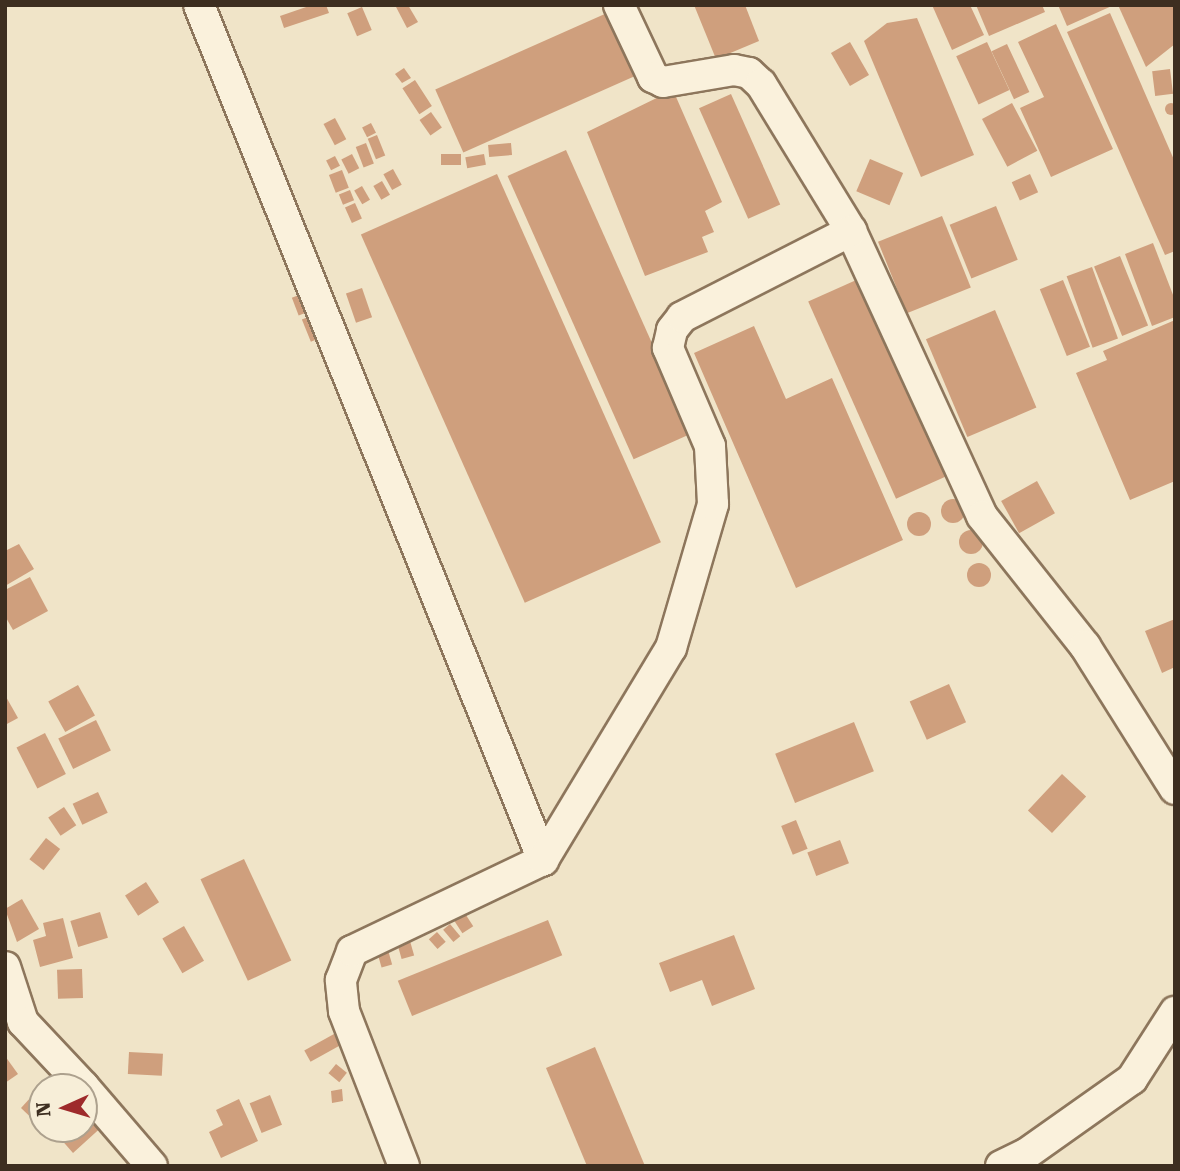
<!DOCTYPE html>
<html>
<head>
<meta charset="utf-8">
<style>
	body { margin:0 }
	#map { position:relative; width:1180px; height:1171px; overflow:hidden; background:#f0e4c8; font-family:"Roboto Serif",serif }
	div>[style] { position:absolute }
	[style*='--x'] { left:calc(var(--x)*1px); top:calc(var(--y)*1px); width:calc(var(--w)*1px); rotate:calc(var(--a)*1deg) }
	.building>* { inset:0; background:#cf9f7d; transform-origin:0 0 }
	.round { border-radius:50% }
	.roads { filter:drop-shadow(2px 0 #8d765c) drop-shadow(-2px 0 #8d765c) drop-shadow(0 2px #8d765c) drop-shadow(0 -2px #8d765c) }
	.minor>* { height:30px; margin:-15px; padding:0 15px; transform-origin:15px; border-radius:15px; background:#faf1dc }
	span { translate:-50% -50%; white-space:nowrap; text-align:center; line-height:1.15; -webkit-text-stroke:5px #f7eed8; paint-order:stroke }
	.frame { position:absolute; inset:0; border:7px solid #3d2e20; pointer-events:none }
	.north { position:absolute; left:28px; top:1073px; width:70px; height:70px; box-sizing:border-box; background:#f7eed8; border:2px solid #ada18e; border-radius:50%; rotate:266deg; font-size:19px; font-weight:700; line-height:28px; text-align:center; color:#3d2e20 }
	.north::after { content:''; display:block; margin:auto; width:24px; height:32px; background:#9e2a2b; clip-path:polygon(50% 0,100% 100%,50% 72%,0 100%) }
</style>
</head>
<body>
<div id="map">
	<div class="building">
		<i style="clip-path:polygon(312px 5px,326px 5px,329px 13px,284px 28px,280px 16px)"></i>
		<i style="clip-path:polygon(395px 5px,408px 5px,418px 22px,407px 28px)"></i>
		<i style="clip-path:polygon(694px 5px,745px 5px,759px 41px,716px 59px)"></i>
		<i style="clip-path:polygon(932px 5px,970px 5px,984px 35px,952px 50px)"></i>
		<i style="clip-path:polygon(976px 5px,1042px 5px,1045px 12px,989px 36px)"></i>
		<i style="clip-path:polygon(1058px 5px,1114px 5px,1067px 26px)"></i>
		<i style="clip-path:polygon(1118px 5px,1175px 5px,1175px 44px,1146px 67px)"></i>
		<i style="left:362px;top:7px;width:25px;height:16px;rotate:67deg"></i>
		<i style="left:607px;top:13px;width:69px;height:188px;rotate:66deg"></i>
		<i style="clip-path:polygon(1110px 13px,1175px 162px,1175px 251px,1165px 255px,1067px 32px)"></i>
		<i style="clip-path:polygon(917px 18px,974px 155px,921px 177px,864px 41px,887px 23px)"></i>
		<i style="clip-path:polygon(1056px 24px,1113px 149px,1051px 177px,1020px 108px,1044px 97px,1018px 42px)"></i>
		<i style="left:850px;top:42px;width:38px;height:22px;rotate:60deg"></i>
		<i style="left:987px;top:42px;width:53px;height:34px;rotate:65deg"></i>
		<i style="left:1007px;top:44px;width:53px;height:17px;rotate:65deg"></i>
		<i style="clip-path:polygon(404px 68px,411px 78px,402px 83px,395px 74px)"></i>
		<i style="left:1170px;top:69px;width:25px;height:18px;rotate:83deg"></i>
		<i style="left:415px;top:80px;width:31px;height:15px;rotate:57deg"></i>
		<i style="clip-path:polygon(673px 90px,722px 202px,705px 211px,714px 232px,702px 237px,708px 252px,645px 276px,587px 132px)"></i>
		<i style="left:731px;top:94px;width:121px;height:35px;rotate:66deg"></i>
		<i class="round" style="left:1165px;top:103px;width:12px;height:12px"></i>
		<i style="left:1012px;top:103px;width:54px;height:34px;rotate:62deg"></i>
		<i style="left:431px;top:112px;width:19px;height:14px;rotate:55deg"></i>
		<i style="left:335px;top:118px;width:24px;height:13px;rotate:62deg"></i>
		<i style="left:371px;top:123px;width:11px;height:10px;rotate:63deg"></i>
		<i style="left:377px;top:135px;width:22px;height:10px;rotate:68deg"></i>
		<i style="left:366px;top:143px;width:22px;height:11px;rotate:69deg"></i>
		<i style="left:511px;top:143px;width:12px;height:23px;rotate:85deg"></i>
		<i style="left:566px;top:150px;width:310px;height:64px;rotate:66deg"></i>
		<i style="left:352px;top:154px;width:16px;height:12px;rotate:63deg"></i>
		<i style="left:441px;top:154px;width:20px;height:11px"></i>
		<i style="left:484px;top:154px;width:11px;height:19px;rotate:80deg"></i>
		<i style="left:335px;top:156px;width:11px;height:10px;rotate:63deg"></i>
		<i style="left:870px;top:159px;width:36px;height:35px;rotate:23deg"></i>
		<i style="left:393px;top:169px;width:18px;height:11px;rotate:61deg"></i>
		<i style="left:342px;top:170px;width:19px;height:14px;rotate:69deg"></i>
		<i style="left:497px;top:174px;width:403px;height:149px;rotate:66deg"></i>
		<i style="left:1030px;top:174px;width:20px;height:20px;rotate:66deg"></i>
		<i style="left:382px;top:181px;width:16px;height:10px;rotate:60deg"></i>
		<i style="left:362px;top:186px;width:16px;height:9px;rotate:60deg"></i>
		<i style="left:350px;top:190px;width:11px;height:12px;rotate:68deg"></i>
		<i style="left:355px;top:203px;width:17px;height:11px;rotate:66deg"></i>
		<i style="left:996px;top:206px;width:58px;height:50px;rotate:68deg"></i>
		<i style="left:942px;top:216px;width:77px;height:69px;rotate:68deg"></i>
		<i style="clip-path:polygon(1153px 243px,1175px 300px,1175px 317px,1152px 326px,1125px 254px)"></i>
		<i style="left:1120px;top:256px;width:75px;height:28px;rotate:68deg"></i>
		<i style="left:1092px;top:267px;width:76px;height:27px;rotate:70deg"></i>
		<i style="left:863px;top:277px;width:216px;height:60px;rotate:66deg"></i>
		<i style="left:1063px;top:280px;width:72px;height:25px;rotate:68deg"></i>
		<i style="left:362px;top:288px;width:31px;height:17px;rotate:71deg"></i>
		<i style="left:304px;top:293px;width:19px;height:13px;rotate:69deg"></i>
		<i style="left:995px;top:310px;width:106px;height:75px;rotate:67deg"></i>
		<i style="left:313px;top:315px;width:24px;height:12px;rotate:68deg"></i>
		<i style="clip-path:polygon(1175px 320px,1175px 481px,1130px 500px,1076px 373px,1107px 360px,1103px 351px)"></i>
		<i style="clip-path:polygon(754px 326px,786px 399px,832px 378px,903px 540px,796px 588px,694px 353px)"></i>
		<i style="left:1037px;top:481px;width:37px;height:41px;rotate:61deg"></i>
		<i class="round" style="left:941px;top:499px;width:24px;height:24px"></i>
		<i class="round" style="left:907px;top:512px;width:24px;height:24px"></i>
		<i class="round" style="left:959px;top:530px;width:24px;height:24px"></i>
		<i style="clip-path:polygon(19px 544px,34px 569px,5px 586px,5px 551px)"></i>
		<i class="round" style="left:967px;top:563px;width:24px;height:24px"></i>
		<i style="clip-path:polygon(30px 577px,48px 611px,13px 630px,5px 616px,5px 590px)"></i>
		<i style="clip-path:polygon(1175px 619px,1175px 667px,1162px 673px,1145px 631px)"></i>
		<i style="left:949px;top:684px;width:42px;height:43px;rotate:66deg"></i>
		<i style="left:78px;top:685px;width:35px;height:34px;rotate:61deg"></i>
		<i style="clip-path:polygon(5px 695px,18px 718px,5px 725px)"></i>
		<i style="left:96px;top:720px;width:34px;height:42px;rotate:64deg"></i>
		<i style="left:854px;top:722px;width:53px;height:85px;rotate:68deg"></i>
		<i style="left:45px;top:733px;width:46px;height:32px;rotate:63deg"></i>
		<i style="left:1062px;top:774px;width:33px;height:50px;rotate:43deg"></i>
		<i style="left:98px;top:792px;width:23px;height:28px;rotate:65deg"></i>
		<i style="left:64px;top:807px;width:22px;height:19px;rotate:56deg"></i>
		<i style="left:796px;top:820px;width:31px;height:16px;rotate:68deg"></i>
		<i style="left:46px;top:838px;width:18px;height:27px;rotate:38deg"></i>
		<i style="left:840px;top:840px;width:25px;height:35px;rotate:69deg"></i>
		<i style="left:244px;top:859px;width:112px;height:48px;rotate:65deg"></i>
		<i style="left:146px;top:882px;width:24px;height:25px;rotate:57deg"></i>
		<i style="clip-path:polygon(22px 899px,39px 929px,17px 942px,5px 909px)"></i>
		<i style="left:100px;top:912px;width:27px;height:31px;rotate:73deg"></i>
		<i style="left:464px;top:912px;width:17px;height:13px;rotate:57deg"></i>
		<i style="clip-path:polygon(63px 918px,73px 958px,40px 967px,33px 940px,46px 936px,43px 923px)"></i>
		<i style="left:548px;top:920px;width:38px;height:162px;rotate:68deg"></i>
		<i style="left:450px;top:924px;width:16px;height:9px;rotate:50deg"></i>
		<i style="left:184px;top:926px;width:40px;height:25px;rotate:60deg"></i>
		<i style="left:437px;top:932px;width:13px;height:11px;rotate:48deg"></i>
		<i style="clip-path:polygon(734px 935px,755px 989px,712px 1006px,702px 980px,670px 992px,659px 963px)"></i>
		<i style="left:410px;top:941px;width:15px;height:13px;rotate:74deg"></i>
		<i style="left:388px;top:950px;width:15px;height:11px;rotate:74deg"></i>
		<i style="left:82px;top:969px;width:29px;height:25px;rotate:88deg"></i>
		<i style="left:334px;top:1034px;width:13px;height:34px;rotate:61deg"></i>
		<i style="clip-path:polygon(595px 1047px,645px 1166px,587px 1166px,546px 1068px)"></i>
		<i style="left:129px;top:1052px;width:34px;height:22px;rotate:3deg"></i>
		<i style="clip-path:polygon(5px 1056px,18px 1074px,5px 1083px)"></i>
		<i style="left:336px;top:1064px;width:14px;height:12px;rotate:39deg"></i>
		<i style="clip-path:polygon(42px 1085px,42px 1128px,21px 1108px)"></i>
		<i style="clip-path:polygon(342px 1089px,343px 1101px,332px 1103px,331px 1091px)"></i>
		<i style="left:270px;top:1095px;width:32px;height:22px;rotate:68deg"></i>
		<i style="clip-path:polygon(84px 1098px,106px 1123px,73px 1153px,52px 1129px,84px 1129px)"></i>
		<i style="clip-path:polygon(239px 1099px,258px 1141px,221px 1158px,209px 1132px,223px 1125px,216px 1110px)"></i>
	</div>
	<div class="roads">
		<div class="minor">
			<i style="--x:199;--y:5;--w:922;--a:68.08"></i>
			<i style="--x:619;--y:5;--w:80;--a:64.7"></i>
			<i style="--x:653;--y:77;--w:11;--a:27"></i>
			<i style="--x:663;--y:82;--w:72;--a:-9.6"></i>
			<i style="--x:734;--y:70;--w:15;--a:11"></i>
			<i style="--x:749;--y:73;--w:16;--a:43"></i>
			<i style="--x:761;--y:84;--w:172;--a:58.5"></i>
			<i style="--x:851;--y:231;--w:314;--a:65.3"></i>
			<i style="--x:982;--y:516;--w:166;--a:51.6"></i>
			<i style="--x:1085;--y:646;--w:169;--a:57.8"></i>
			<i style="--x:5;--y:967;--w:58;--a:71.9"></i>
			<i style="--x:23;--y:1022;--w:89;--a:46.8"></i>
			<i style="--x:84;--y:1087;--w:104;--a:49.3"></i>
			<i style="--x:404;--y:1166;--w:166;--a:-111.2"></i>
			<i style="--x:344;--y:1011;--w:31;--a:-96"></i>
			<i style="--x:341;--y:980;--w:31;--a:-69"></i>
			<i style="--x:352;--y:951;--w:212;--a:-25.5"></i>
			<i style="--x:543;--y:860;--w:248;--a:-58.9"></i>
			<i style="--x:671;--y:648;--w:150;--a:-73.7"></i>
			<i style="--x:713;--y:504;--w:58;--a:-93"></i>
			<i style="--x:710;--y:446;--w:107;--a:-113.2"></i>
			<i style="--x:668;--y:348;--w:18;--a:-77"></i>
			<i style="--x:672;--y:330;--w:16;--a:-52"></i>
			<i style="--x:682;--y:317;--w:190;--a:-27"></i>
			<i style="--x:1001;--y:1166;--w:28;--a:-26"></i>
			<i style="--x:1026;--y:1154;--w:130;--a:-35.3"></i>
			<i style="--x:1132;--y:1079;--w:80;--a:-57.3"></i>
		</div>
	</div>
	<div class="frame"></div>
	<div class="north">N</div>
</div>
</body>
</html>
